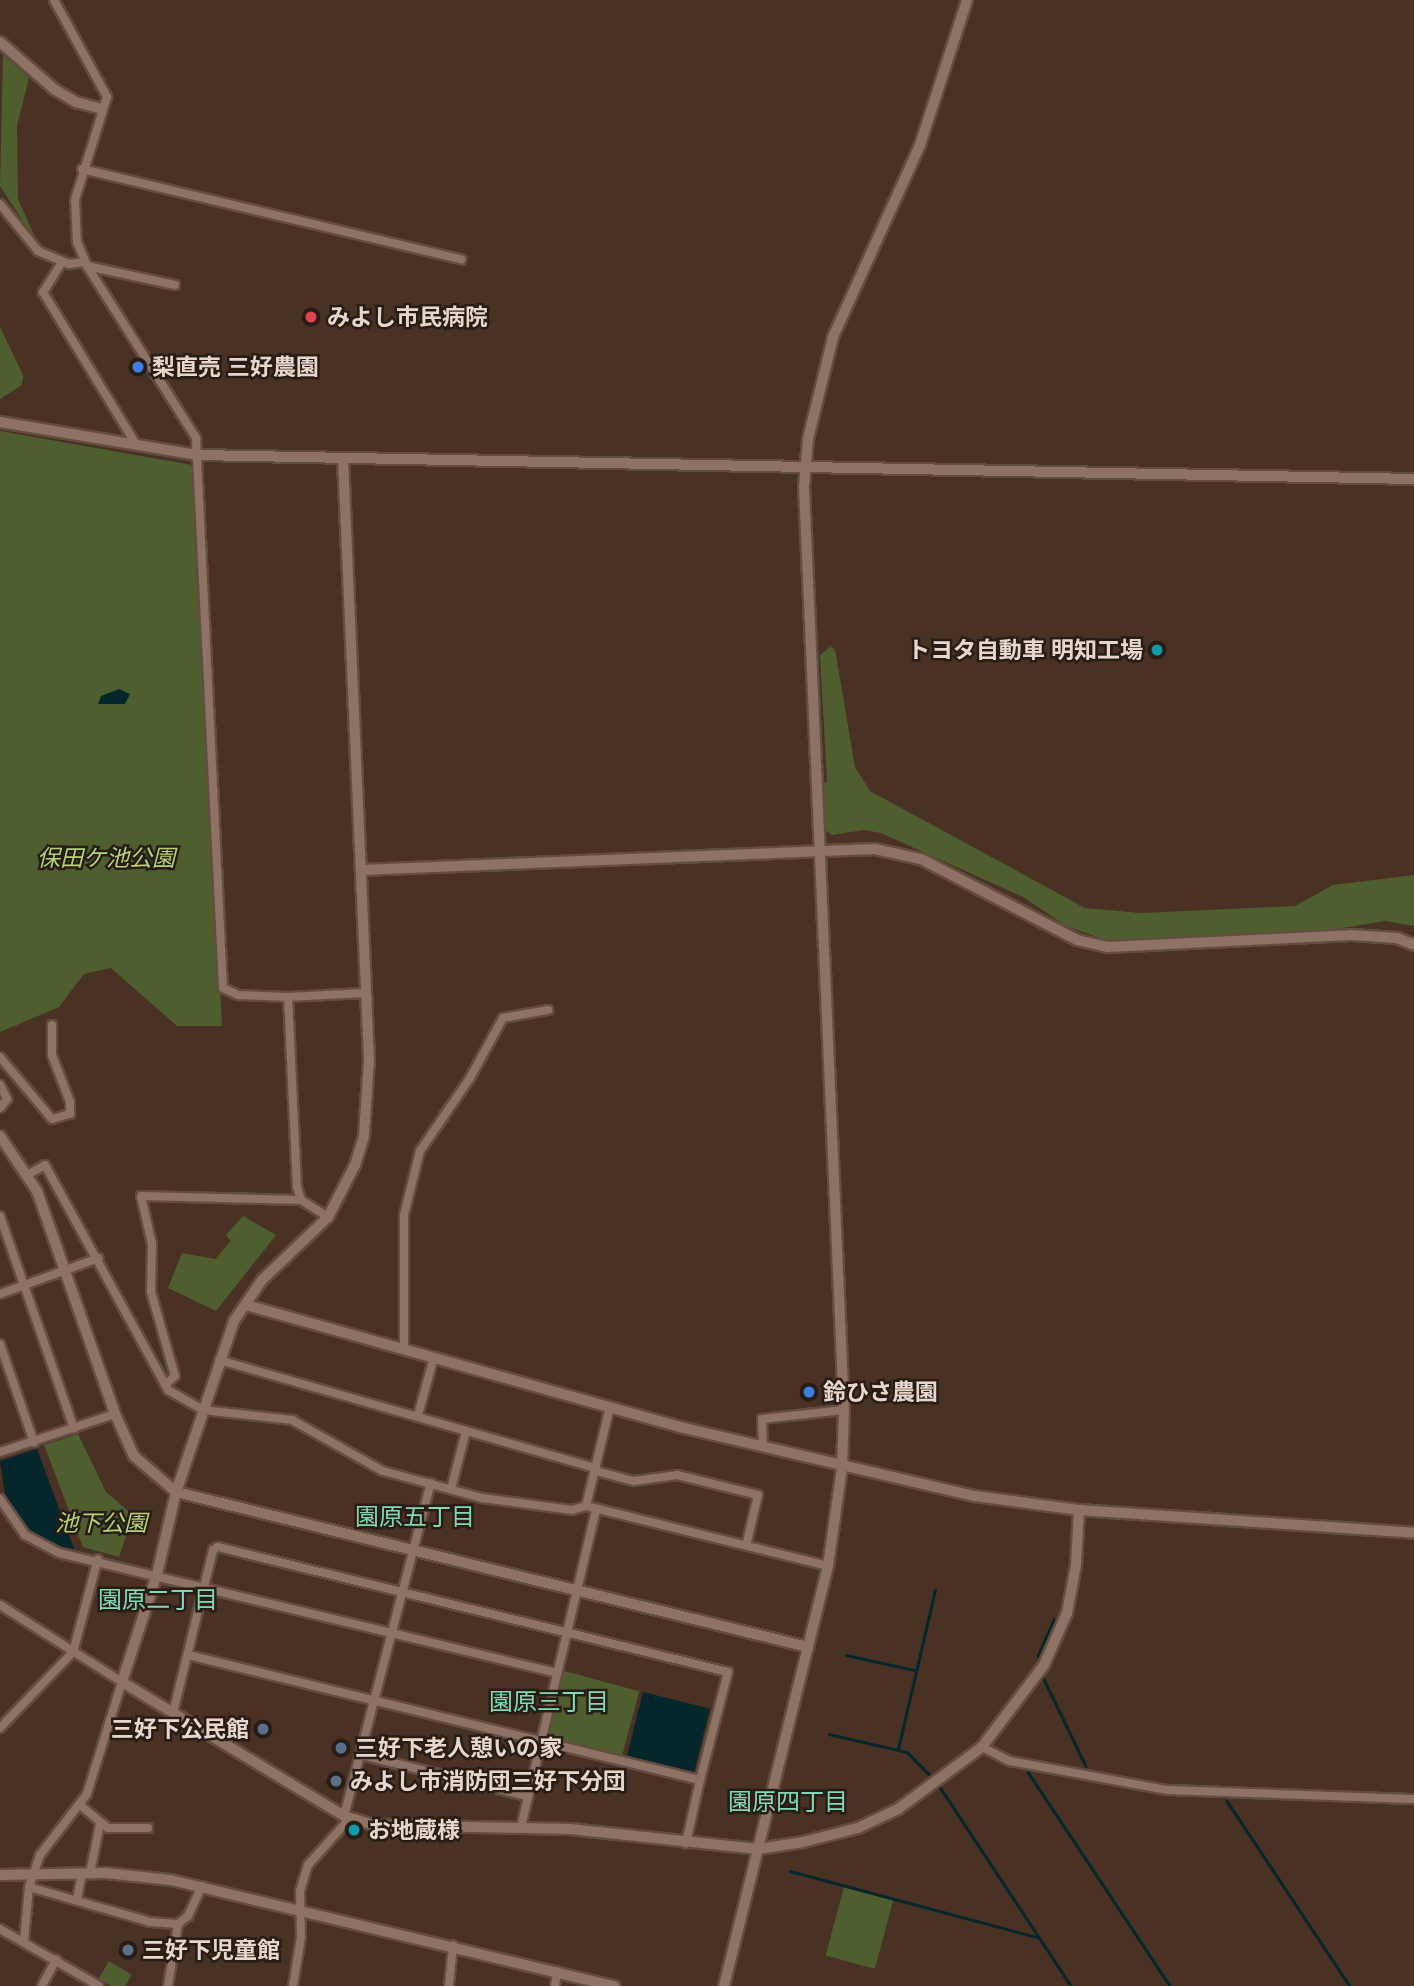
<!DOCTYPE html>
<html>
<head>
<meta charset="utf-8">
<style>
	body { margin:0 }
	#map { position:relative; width:1414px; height:1986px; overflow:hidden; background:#493123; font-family:Lora,"Noto Sans JP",serif }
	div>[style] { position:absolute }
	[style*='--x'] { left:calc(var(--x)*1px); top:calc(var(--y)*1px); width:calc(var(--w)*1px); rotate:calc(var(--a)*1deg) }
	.green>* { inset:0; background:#4f5e2f; transform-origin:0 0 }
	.water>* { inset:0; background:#05262a; transform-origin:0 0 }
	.stream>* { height:2.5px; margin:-1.25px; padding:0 1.25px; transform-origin:1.25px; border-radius:1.25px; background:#05262a }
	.roads { filter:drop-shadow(2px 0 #624d41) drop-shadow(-2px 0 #624d41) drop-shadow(0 2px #624d41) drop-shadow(0 -2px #624d41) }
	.street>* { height:8px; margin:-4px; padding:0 4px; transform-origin:4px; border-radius:4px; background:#8e7263 }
	.secondary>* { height:10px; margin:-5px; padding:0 5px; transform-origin:5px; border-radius:5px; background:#8e7263 }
	.dots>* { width:19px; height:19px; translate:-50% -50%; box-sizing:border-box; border:4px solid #271c16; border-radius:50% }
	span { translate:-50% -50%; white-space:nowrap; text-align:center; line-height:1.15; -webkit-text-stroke:5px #271c16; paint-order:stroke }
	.poi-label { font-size:23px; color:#e6d6cd; font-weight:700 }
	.left { translate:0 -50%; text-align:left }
	.right { translate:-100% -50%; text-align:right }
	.park-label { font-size:23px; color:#b4d274; font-style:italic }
	.neighbourhood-label { font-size:24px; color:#82d8b3 }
</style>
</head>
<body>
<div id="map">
	<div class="green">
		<i style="clip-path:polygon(3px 55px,29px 78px,17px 126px,18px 199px,39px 246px,0 186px)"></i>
		<i style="clip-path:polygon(0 327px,23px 375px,22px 385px,0 399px)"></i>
		<i style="clip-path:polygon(0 431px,192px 465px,222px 1026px,177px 1026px,111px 968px,84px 974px,59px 1007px,0 1032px)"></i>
		<i style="clip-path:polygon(830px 647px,835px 649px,855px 767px,870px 791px,1085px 908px,1141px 913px,1295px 906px,1333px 885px,1414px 875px,1414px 926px,1385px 921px,1325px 931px,1106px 940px,1066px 926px,1023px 897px,881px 833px,864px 830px,832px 835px,824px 829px,823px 783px,827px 782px,820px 655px)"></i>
		<i style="clip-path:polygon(243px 1216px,276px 1235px,216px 1311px,168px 1288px,182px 1253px,215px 1259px,231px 1241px,226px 1235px)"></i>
		<i style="clip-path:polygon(78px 1434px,106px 1492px,133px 1515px,119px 1557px,83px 1547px,44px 1445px)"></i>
		<i style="left:564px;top:1671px;width:78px;height:68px;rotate:15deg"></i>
		<i style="left:844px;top:1887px;width:51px;height:71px;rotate:15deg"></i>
		<i style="clip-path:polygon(109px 1961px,132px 1975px,125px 1986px,110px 1986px,99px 1978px)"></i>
	</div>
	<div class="water">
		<i style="clip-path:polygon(119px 689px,130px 694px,125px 704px,98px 704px,101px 696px)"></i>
		<i style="clip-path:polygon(37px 1449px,74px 1549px,49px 1544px,28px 1532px,6px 1502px,0 1461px)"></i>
		<i style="left:643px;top:1692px;width:69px;height:66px;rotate:14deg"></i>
	</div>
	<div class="stream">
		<i style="--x:846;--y:1655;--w:70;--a:12.4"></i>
		<i style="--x:1040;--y:1665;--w:10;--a:-101"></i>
		<i style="--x:1038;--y:1655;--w:39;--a:-66"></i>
		<i style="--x:1042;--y:1675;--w:101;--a:64.2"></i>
		<i style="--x:829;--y:1734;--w:80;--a:13"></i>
		<i style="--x:907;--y:1752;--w:38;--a:45"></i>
		<i style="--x:898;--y:1749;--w:163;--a:-76.9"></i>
		<i style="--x:1028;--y:1772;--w:257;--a:56.4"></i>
		<i style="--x:938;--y:1784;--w:242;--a:56.6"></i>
		<i style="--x:1227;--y:1801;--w:222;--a:56.4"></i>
		<i style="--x:790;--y:1871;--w:256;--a:15"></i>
	</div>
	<div class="roads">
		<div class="street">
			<i style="--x:54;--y:0;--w:111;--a:61.3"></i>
			<i style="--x:107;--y:97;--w:108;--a:107.3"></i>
			<i style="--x:75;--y:200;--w:42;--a:87.3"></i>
			<i style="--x:77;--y:242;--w:26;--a:67"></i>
			<i style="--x:87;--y:266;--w:204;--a:57.6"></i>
			<i style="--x:196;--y:438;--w:551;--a:87.19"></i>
			<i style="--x:223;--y:988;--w:17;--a:25"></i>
			<i style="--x:238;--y:995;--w:50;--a:2.3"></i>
			<i style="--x:288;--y:997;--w:76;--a:-3"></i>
			<i style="--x:82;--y:169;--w:390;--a:13.4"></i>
			<i style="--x:0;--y:204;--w:60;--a:51"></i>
			<i style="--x:38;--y:251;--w:34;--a:23"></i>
			<i style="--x:69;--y:264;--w:16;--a:-7"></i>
			<i style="--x:62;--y:262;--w:36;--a:122"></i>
			<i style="--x:43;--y:292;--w:180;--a:58.6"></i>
			<i style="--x:87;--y:266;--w:90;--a:12.2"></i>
			<i style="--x:0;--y:1057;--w:81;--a:50"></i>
			<i style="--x:52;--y:1119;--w:19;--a:-16"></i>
			<i style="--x:70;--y:1114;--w:12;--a:-90"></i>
			<i style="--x:70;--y:1102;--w:50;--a:-111"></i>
			<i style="--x:52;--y:1055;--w:30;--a:-90"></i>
			<i style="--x:0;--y:1085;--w:16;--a:63"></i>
			<i style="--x:7;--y:1099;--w:11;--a:128"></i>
			<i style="--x:29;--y:1174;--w:18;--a:-29"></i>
			<i style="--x:45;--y:1165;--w:256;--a:61.3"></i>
			<i style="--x:168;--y:1390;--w:40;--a:29.7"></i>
			<i style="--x:203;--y:1410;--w:90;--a:6.4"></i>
			<i style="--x:292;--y:1420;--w:104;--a:29.3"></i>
			<i style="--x:383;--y:1471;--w:103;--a:15.3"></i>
			<i style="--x:482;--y:1498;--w:91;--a:7.6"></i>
			<i style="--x:572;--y:1510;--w:15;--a:-16"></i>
			<i style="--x:586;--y:1506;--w:249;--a:13.9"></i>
			<i style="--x:301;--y:1200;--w:32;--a:32"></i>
			<i style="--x:0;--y:1216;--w:225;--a:70.8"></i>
			<i style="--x:0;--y:1294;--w:105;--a:-20"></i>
			<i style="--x:0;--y:1344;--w:104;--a:70.9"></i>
			<i style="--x:404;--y:1348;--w:133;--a:-90"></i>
			<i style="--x:404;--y:1215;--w:66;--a:-76"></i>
			<i style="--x:420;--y:1151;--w:88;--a:-55.6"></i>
			<i style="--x:470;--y:1078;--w:68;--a:-61.2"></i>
			<i style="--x:503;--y:1018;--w:46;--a:-10.1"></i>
			<i style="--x:219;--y:1360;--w:392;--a:16"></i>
			<i style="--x:165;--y:1385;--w:13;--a:-42"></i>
			<i style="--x:175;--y:1376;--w:87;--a:-105.9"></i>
			<i style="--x:151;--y:1292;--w:48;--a:-88.8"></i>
			<i style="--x:152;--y:1244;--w:49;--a:-102.9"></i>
			<i style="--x:141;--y:1196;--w:160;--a:1.4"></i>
			<i style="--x:301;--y:1200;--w:14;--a:-107"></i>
			<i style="--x:297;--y:1187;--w:190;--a:-92.7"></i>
			<i style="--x:418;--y:1415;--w:60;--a:-74.6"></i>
			<i style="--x:763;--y:1447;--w:28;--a:-92"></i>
			<i style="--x:762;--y:1419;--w:82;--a:-6.3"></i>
			<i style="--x:0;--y:1452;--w:121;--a:-18.3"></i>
			<i style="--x:596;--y:1471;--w:39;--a:15"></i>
			<i style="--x:634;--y:1481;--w:43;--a:-7.9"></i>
			<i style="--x:677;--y:1475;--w:83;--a:13.9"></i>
			<i style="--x:758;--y:1495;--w:52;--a:103.2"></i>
			<i style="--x:451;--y:1489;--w:60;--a:-75.5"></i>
			<i style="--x:0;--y:1499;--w:44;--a:55.2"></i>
			<i style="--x:25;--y:1535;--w:38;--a:28"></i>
			<i style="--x:59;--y:1553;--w:512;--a:13.55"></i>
			<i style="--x:586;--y:1506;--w:102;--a:-76.4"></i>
			<i style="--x:0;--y:1605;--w:144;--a:32.3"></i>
			<i style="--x:122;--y:1682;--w:117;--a:107.4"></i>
			<i style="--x:87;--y:1794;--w:77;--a:127.6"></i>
			<i style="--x:40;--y:1855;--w:34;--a:109"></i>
			<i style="--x:29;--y:1887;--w:54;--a:95.3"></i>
			<i style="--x:188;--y:1655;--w:527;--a:13.72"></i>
			<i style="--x:700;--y:1780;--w:65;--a:102.5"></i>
			<i style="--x:173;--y:1713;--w:168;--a:-76.2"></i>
			<i style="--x:213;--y:1550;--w:6;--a:-31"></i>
			<i style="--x:218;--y:1547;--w:525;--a:13.77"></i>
			<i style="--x:728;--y:1672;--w:112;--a:104.5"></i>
			<i style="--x:0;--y:1728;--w:105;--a:-46.2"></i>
			<i style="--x:73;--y:1652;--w:96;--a:-75"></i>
			<i style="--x:982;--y:1747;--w:31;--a:27"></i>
			<i style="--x:1010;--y:1761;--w:160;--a:10.5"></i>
			<i style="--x:1167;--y:1790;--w:247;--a:2.1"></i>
			<i style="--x:362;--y:1755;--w:170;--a:14"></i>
			<i style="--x:81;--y:1806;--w:35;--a:39"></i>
			<i style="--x:108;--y:1828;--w:40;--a:0"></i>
			<i style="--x:344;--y:1816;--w:344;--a:-75.4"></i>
			<i style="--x:521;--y:1827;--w:326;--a:-76.7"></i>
			<i style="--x:90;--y:1873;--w:50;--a:-78.5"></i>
			<i style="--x:29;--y:1887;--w:126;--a:16.1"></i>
			<i style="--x:150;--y:1922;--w:28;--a:4"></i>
			<i style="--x:178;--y:1924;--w:63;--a:99.2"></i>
			<i style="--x:77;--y:1899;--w:26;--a:-79"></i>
			<i style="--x:178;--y:1924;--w:13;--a:-39"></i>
			<i style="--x:188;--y:1916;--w:33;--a:-65"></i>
			<i style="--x:0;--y:1929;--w:114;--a:29.9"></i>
			<i style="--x:42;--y:1986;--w:30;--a:-62"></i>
			<i style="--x:293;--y:1986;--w:50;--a:-80.7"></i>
			<i style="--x:301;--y:1937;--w:46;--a:-91.2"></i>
			<i style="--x:300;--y:1891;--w:27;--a:-73"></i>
			<i style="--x:308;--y:1865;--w:63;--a:-48.2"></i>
			<i style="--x:449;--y:1986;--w:41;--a:-84.4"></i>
			<i style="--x:555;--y:1986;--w:15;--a:-82"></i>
		</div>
		<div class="secondary">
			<i style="--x:0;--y:42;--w:72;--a:41"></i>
			<i style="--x:54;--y:89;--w:26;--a:31"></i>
			<i style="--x:76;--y:102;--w:27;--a:15"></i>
			<i style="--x:0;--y:422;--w:201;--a:9.5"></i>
			<i style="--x:198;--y:455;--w:1216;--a:1.13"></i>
			<i style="--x:343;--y:459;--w:602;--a:87.52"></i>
			<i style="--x:369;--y:1060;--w:76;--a:93.8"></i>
			<i style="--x:364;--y:1136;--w:30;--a:107"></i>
			<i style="--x:355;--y:1165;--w:59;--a:117.4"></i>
			<i style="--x:328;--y:1217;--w:91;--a:136.3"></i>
			<i style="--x:262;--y:1280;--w:50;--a:124.3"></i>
			<i style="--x:234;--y:1321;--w:181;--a:108.7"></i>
			<i style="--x:176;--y:1492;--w:84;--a:103"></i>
			<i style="--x:157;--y:1574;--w:114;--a:108"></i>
			<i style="--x:122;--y:1682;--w:259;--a:31.1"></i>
			<i style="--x:344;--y:1816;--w:31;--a:17"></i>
			<i style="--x:374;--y:1825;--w:196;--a:1.2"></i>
			<i style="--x:570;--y:1829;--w:189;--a:6.1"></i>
			<i style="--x:758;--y:1849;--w:46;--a:-8.8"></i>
			<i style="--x:803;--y:1842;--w:57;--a:-14.3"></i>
			<i style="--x:858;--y:1828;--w:44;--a:-25.4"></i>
			<i style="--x:898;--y:1809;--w:104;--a:-36.4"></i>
			<i style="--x:982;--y:1747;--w:103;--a:-52.9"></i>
			<i style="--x:1044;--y:1665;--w:57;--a:-66.1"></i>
			<i style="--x:1067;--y:1613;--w:49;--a:-79.4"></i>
			<i style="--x:1076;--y:1565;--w:55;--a:-86.9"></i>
			<i style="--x:361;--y:870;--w:514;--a:-2.34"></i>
			<i style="--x:875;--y:849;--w:47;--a:12.3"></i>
			<i style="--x:921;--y:859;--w:176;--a:27.4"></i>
			<i style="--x:1077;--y:940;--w:32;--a:13"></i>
			<i style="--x:1108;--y:947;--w:243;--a:-2.8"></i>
			<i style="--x:1351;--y:935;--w:46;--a:3.7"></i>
			<i style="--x:1397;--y:938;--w:18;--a:22"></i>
			<i style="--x:0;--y:1136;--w:66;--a:56.1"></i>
			<i style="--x:37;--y:1191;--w:236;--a:70.7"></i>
			<i style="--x:115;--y:1414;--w:46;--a:65.7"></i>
			<i style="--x:134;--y:1456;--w:55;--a:40.6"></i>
			<i style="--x:176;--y:1492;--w:651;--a:13.78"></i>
			<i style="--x:246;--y:1305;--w:451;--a:15.7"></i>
			<i style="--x:680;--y:1427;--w:303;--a:13.2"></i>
			<i style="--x:975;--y:1496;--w:105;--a:7.7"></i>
			<i style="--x:1079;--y:1510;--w:336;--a:3.9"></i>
			<i style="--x:0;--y:1875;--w:106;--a:-1.1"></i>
			<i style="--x:106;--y:1873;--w:65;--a:6.1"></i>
			<i style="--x:171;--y:1880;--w:456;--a:13.5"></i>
			<i style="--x:724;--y:1986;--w:433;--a:-76.1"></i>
			<i style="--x:828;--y:1566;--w:99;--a:-81.9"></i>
			<i style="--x:842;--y:1468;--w:58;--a:-88"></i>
			<i style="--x:844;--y:1410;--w:925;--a:-92.48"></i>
			<i style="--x:804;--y:486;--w:47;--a:-85.1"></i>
			<i style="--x:808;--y:439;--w:105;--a:-76.2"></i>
			<i style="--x:833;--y:337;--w:211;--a:-65.6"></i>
			<i style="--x:920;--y:145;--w:152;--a:-72"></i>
		</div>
	</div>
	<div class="dots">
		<i style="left:311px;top:317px;background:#e0444e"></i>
		<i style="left:138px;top:367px;background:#3f7fe0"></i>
		<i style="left:1157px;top:650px;background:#0f9aa8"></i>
		<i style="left:809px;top:1392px;background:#3f7fe0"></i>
		<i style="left:263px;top:1729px;background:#5c6f8a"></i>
		<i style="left:341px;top:1748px;background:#5c6f8a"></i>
		<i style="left:336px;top:1781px;background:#5c6f8a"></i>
		<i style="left:354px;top:1830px;background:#0f9aa8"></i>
		<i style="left:128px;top:1950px;background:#5c6f8a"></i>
	</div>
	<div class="poi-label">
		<span class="left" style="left:327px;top:317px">みよし市民病院</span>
		<span class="left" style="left:152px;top:367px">梨直売 三好農園</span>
		<span class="right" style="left:1143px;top:650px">トヨタ自動車 明知工場</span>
		<span class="left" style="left:823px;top:1392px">鈴ひさ農園</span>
		<span class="right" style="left:249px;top:1729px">三好下公民館</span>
		<span class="left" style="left:355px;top:1748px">三好下老人憩いの家</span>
		<span class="left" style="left:350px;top:1781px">みよし市消防団三好下分団</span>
		<span class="left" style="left:368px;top:1830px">お地蔵様</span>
		<span class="left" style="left:142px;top:1950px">三好下児童館</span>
	</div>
	<div class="park-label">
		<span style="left:106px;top:858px">保田ケ池公園</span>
		<span style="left:101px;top:1523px">池下公園</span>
	</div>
	<div class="neighbourhood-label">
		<span style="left:415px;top:1517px">園原五丁目</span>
		<span style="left:158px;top:1600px">園原二丁目</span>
		<span style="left:549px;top:1702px">園原三丁目</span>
		<span style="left:788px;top:1802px">園原四丁目</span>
	</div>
</div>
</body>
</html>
